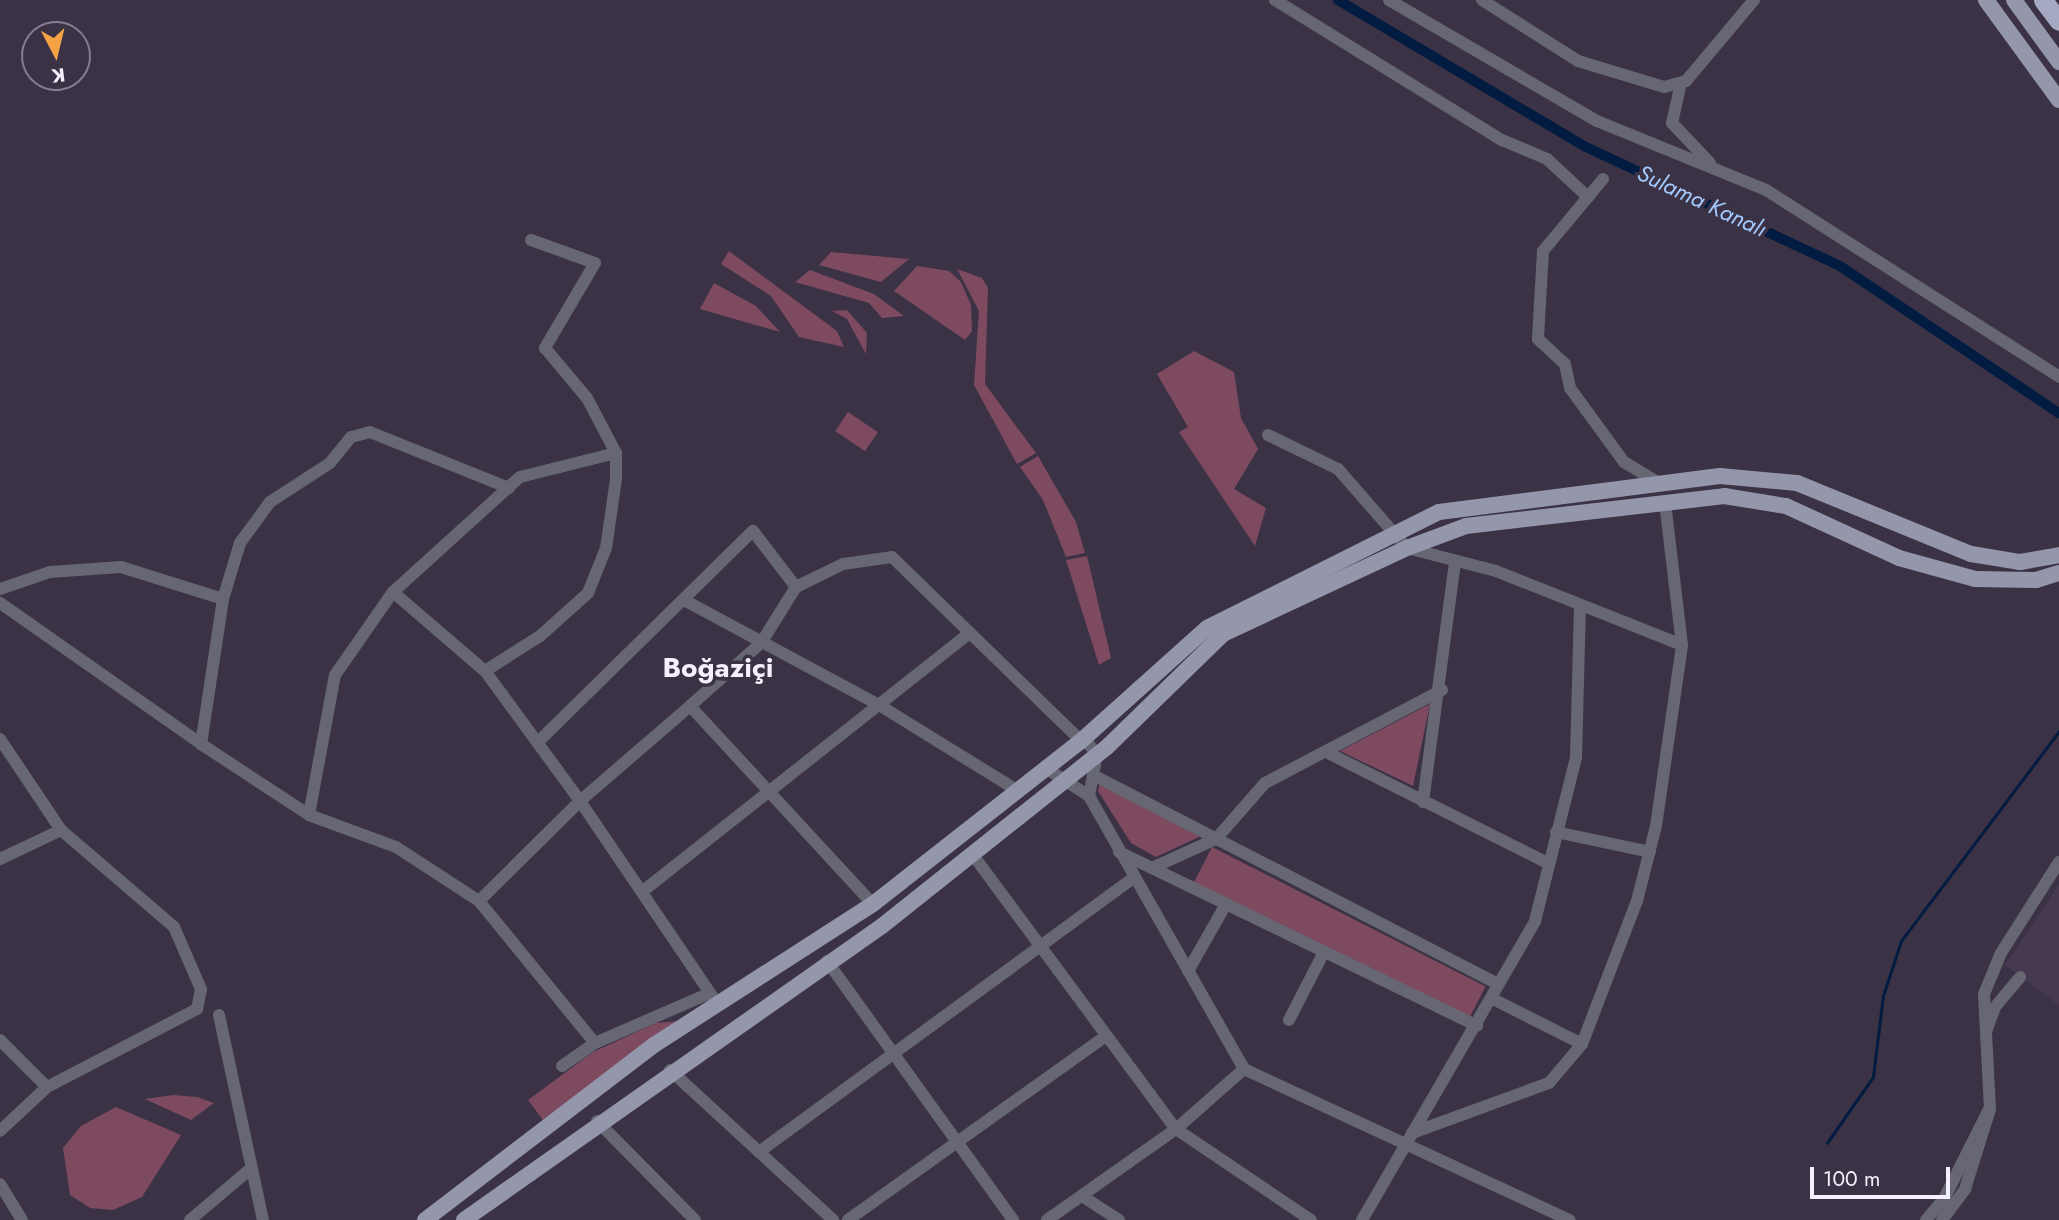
<!DOCTYPE html>
<html>
<head>
<meta charset="utf-8">
<style>
	body { margin:0 }
	#map { position:relative; width:2059px; height:1220px; overflow:hidden; background:#3b3246; font-family:Jost,sans-serif }
	div>[style] { position:absolute }
	[style*='--x'] { left:calc(var(--x)*1px); top:calc(var(--y)*1px); width:calc(var(--w)*1px); rotate:calc(var(--a)*1deg) }
	.built>* { inset:0; background:#463a53 }
	.green>* { inset:0; background:#7d4a60; transform-origin:0 0 }
	.stream>* { height:2.5px; margin:-1.25px; padding:0 1.25px; transform-origin:1.25px; border-radius:1.25px; background:#011c40 }
	.canal>* { height:10px; margin:-5px; padding:0 5px; transform-origin:5px; border-radius:5px; background:#011c40 }
	.minor>* { height:12px; margin:-6px; padding:0 6px; transform-origin:6px; border-radius:6px; background:#666772 }
	.major>* { height:16px; margin:-8px; padding:0 8px; transform-origin:8px; border-radius:8px; background:#9496ab }
	.highway>* { height:19px; margin:-9.5px; padding:0 9.5px; transform-origin:9.5px; border-radius:9.5px; background:#a6a9c2 }
	span { translate:-50% -50%; white-space:nowrap; text-align:center; line-height:1.15; -webkit-text-stroke:7px #3b3246; paint-order:stroke }
	.water-label { font-size:23px; color:#a3cafe; font-style:italic }
	.district-label { font-size:28px; color:#f6f0fe; font-weight:700 }
	.north { position:absolute; left:21px; top:21px; width:70px; height:70px; box-sizing:border-box; background:#3b3246; border:2px solid #867e90; border-radius:50%; rotate:173deg; font-size:19px; font-weight:700; line-height:28px; text-align:center; color:#f6f0fe }
	.north::after { content:''; display:block; margin:auto; width:24px; height:32px; background:#f5a345; clip-path:polygon(50% 0,100% 100%,50% 72%,0 100%) }
	.scale { position:absolute; left:1810px; top:1167px; width:140px; height:32px; box-sizing:border-box; border:4px solid #f6f0fe; border-top:0; padding-left:9px; font-size:21px; line-height:24px; white-space:nowrap; color:#f6f0fe; -webkit-text-stroke:5px #3b3246; paint-order:stroke }
</style>
</head>
<body>
<div id="map">
	<div class="built">
		<i style="clip-path:polygon(2059px 884px,2059px 1005px,2005px 965px)"></i>
	</div>
	<div class="green">
		<i style="clip-path:polygon(729px 251px,837px 331px,844px 347px,799px 337px,771px 296px,721px 264px)"></i>
		<i style="clip-path:polygon(831px 252px,909px 259px,881px 282px,819px 265px)"></i>
		<i style="clip-path:polygon(917px 266px,949px 271px,961px 282px,971px 305px,972px 331px,965px 340px,894px 291px)"></i>
		<i style="clip-path:polygon(957px 269px,982px 278px,988px 288px,985px 384px,1036px 453px,1017px 464px,974px 385px,979px 311px)"></i>
		<i style="clip-path:polygon(810px 270px,874px 294px,904px 316px,882px 318px,869px 303px,795px 282px)"></i>
		<i style="clip-path:polygon(714px 283px,756px 306px,780px 332px,700px 309px)"></i>
		<i style="clip-path:polygon(847px 310px,867px 333px,866px 354px,847px 319px,832px 311px)"></i>
		<i style="clip-path:polygon(1194px 351px,1234px 372px,1241px 418px,1258px 449px,1234px 489px,1266px 508px,1255px 546px,1179px 432px,1188px 427px,1157px 374px)"></i>
		<i style="left:848px;top:412px;width:36px;height:23px;rotate:34deg"></i>
		<i style="clip-path:polygon(1038px 456px,1076px 522px,1085px 553px,1066px 557px,1043px 500px,1020px 467px)"></i>
		<i style="clip-path:polygon(1087px 556px,1111px 658px,1099px 665px,1066px 560px)"></i>
		<i style="clip-path:polygon(1430px 704px,1413px 786px,1340px 751px)"></i>
		<i style="clip-path:polygon(1100px 783px,1201px 836px,1156px 857px,1131px 843px,1098px 791px)"></i>
		<i style="left:1212px;top:847px;width:307px;height:44px;rotate:27deg"></i>
		<i style="clip-path:polygon(680px 1021px,543px 1120px,528px 1100px,593px 1052px,656px 1023px)"></i>
		<i style="clip-path:polygon(173px 1095px,197px 1097px,214px 1103px,191px 1120px,145px 1099px)"></i>
		<i style="clip-path:polygon(116px 1107px,181px 1135px,142px 1197px,113px 1210px,90px 1208px,70px 1195px,63px 1148px,81px 1126px)"></i>
	</div>
	<div class="stream">
		<i style="--x:1827;--y:1143;--w:80;--a:-55.1"></i>
		<i style="--x:1873;--y:1077;--w:82;--a:-83"></i>
		<i style="--x:1883;--y:996;--w:58;--a:-71.9"></i>
		<i style="--x:1901;--y:941;--w:263;--a:-53"></i>
	</div>
	<div class="canal">
		<i style="--x:1338;--y:0;--w:288;--a:30.7"></i>
		<i style="--x:1586;--y:147;--w:280;--a:25.1"></i>
		<i style="--x:1840;--y:266;--w:264;--a:33.9"></i>
	</div>
	<div class="minor">
		<i style="--x:1275;--y:0;--w:267;--a:31.7"></i>
		<i style="--x:1502;--y:140;--w:49;--a:22.9"></i>
		<i style="--x:1547;--y:159;--w:56;--a:42.8"></i>
		<i style="--x:1389;--y:0;--w:241;--a:30.2"></i>
		<i style="--x:1597;--y:121;--w:183;--a:22.2"></i>
		<i style="--x:1766;--y:190;--w:348;--a:32.5"></i>
		<i style="--x:1482;--y:0;--w:114;--a:32.4"></i>
		<i style="--x:1578;--y:61;--w:90;--a:16.8"></i>
		<i style="--x:1664;--y:87;--w:23;--a:-15"></i>
		<i style="--x:1686;--y:81;--w:106;--a:-50"></i>
		<i style="--x:1681;--y:83;--w:41;--a:102.7"></i>
		<i style="--x:1672;--y:123;--w:55;--a:46.5"></i>
		<i style="--x:1603;--y:179;--w:94;--a:129.8"></i>
		<i style="--x:1543;--y:251;--w:88;--a:93.3"></i>
		<i style="--x:1538;--y:339;--w:37;--a:43"></i>
		<i style="--x:1565;--y:364;--w:25;--a:78"></i>
		<i style="--x:1570;--y:388;--w:92;--a:53.9"></i>
		<i style="--x:1624;--y:462;--w:41;--a:31"></i>
		<i style="--x:531;--y:240;--w:68;--a:19.8"></i>
		<i style="--x:595;--y:263;--w:99;--a:120.5"></i>
		<i style="--x:545;--y:348;--w:65;--a:50"></i>
		<i style="--x:587;--y:398;--w:62;--a:62.2"></i>
		<i style="--x:616;--y:453;--w:26;--a:90"></i>
		<i style="--x:616;--y:479;--w:70;--a:98.2"></i>
		<i style="--x:606;--y:548;--w:48;--a:111.8"></i>
		<i style="--x:588;--y:593;--w:64;--a:138.1"></i>
		<i style="--x:540;--y:636;--w:65;--a:147.5"></i>
		<i style="--x:485;--y:671;--w:161;--a:53.8"></i>
		<i style="--x:580;--y:801;--w:145;--a:-40.8"></i>
		<i style="--x:690;--y:706;--w:270;--a:47.3"></i>
		<i style="--x:1268;--y:435;--w:78;--a:25.9"></i>
		<i style="--x:1338;--y:469;--w:105;--a:48.9"></i>
		<i style="--x:1407;--y:548;--w:92;--a:14.5"></i>
		<i style="--x:1496;--y:571;--w:200;--a:21.7"></i>
		<i style="--x:509;--y:488;--w:150;--a:-158.1"></i>
		<i style="--x:370;--y:432;--w:20;--a:165"></i>
		<i style="--x:351;--y:437;--w:33;--a:129"></i>
		<i style="--x:330;--y:463;--w:72;--a:147"></i>
		<i style="--x:270;--y:502;--w:51;--a:126.2"></i>
		<i style="--x:240;--y:543;--w:59;--a:106.9"></i>
		<i style="--x:223;--y:599;--w:147;--a:98.6"></i>
		<i style="--x:201;--y:744;--w:129;--a:33.3"></i>
		<i style="--x:309;--y:815;--w:93;--a:20.2"></i>
		<i style="--x:396;--y:847;--w:99;--a:33"></i>
		<i style="--x:479;--y:901;--w:183;--a:50.8"></i>
		<i style="--x:796;--y:587;--w:52;--a:-26.1"></i>
		<i style="--x:843;--y:564;--w:49;--a:-8.1"></i>
		<i style="--x:892;--y:557;--w:264;--a:44.2"></i>
		<i style="--x:0;--y:589;--w:53;--a:-18.8"></i>
		<i style="--x:50;--y:572;--w:71;--a:-4"></i>
		<i style="--x:121;--y:567;--w:107;--a:17.4"></i>
		<i style="--x:393;--y:592;--w:171;--a:-42.2"></i>
		<i style="--x:520;--y:477;--w:99;--a:-14"></i>
		<i style="--x:684;--y:600;--w:221;--a:28.3"></i>
		<i style="--x:879;--y:705;--w:163;--a:31.7"></i>
		<i style="--x:0;--y:603;--w:246;--a:35"></i>
		<i style="--x:0;--y:739;--w:110;--a:56.2"></i>
		<i style="--x:61;--y:830;--w:149;--a:40.6"></i>
		<i style="--x:174;--y:927;--w:68;--a:66.5"></i>
		<i style="--x:201;--y:989;--w:20;--a:101"></i>
		<i style="--x:197;--y:1009;--w:169;--a:152.5"></i>
		<i style="--x:47;--y:1087;--w:64;--a:136.9"></i>
		<i style="--x:1084;--y:739;--w:20;--a:49"></i>
		<i style="--x:1097;--y:754;--w:43;--a:100.8"></i>
		<i style="--x:1089;--y:796;--w:314;--a:60.4"></i>
		<i style="--x:1244;--y:1069;--w:359;--a:24.9"></i>
		<i style="--x:539;--y:741;--w:300;--a:-44.5"></i>
		<i style="--x:753;--y:531;--w:71;--a:52.5"></i>
		<i style="--x:796;--y:587;--w:66;--a:122"></i>
		<i style="--x:761;--y:643;--w:95;--a:138.4"></i>
		<i style="--x:1326;--y:752;--w:248;--a:26.6"></i>
		<i style="--x:1047;--y:769;--w:50;--a:32.7"></i>
		<i style="--x:1093;--y:775;--w:456;--a:27.3"></i>
		<i style="--x:1423;--y:802;--w:241;--a:-82.4"></i>
		<i style="--x:309;--y:815;--w:142;--a:-79.5"></i>
		<i style="--x:335;--y:675;--w:101;--a:-55.1"></i>
		<i style="--x:393;--y:592;--w:121;--a:40.7"></i>
		<i style="--x:1556;--y:832;--w:96;--a:12"></i>
		<i style="--x:1119;--y:852;--w:398;--a:25.9"></i>
		<i style="--x:973;--y:855;--w:341;--a:53.5"></i>
		<i style="--x:1176;--y:1129;--w:163;--a:34"></i>
		<i style="--x:0;--y:859;--w:68;--a:-25.4"></i>
		<i style="--x:1152;--y:868;--w:70;--a:-24.4"></i>
		<i style="--x:1216;--y:839;--w:74;--a:-48.8"></i>
		<i style="--x:1265;--y:783;--w:200;--a:-27.7"></i>
		<i style="--x:643;--y:891;--w:415;--a:-38.3"></i>
		<i style="--x:479;--y:901;--w:142;--a:-44.7"></i>
		<i style="--x:580;--y:801;--w:246;--a:55.9"></i>
		<i style="--x:827;--y:961;--w:319;--a:54.3"></i>
		<i style="--x:1188;--y:971;--w:77;--a:-60.4"></i>
		<i style="--x:1491;--y:998;--w:102;--a:26.8"></i>
		<i style="--x:219;--y:1015;--w:210;--a:77.9"></i>
		<i style="--x:1289;--y:1020;--w:76;--a:-62.8"></i>
		<i style="--x:1987;--y:1029;--w:23;--a:-70"></i>
		<i style="--x:1995;--y:1007;--w:39;--a:-50"></i>
		<i style="--x:0;--y:1040;--w:66;--a:45"></i>
		<i style="--x:562;--y:1066;--w:40;--a:-34.9"></i>
		<i style="--x:595;--y:1043;--w:125;--a:-23.5"></i>
		<i style="--x:670;--y:1070;--w:222;--a:42.6"></i>
		<i style="--x:597;--y:1121;--w:139;--a:45.3"></i>
		<i style="--x:1412;--y:1133;--w:146;--a:-20.1"></i>
		<i style="--x:1549;--y:1083;--w:51;--a:-49.8"></i>
		<i style="--x:1582;--y:1044;--w:153;--a:-69"></i>
		<i style="--x:1637;--y:901;--w:77;--a:-75.8"></i>
		<i style="--x:1656;--y:826;--w:183;--a:-81.8"></i>
		<i style="--x:1682;--y:645;--w:143;--a:-96.8"></i>
		<i style="--x:759;--y:1152;--w:464;--a:-36.2"></i>
		<i style="--x:0;--y:1184;--w:42;--a:58.6"></i>
		<i style="--x:1082;--y:1196;--w:44;--a:33"></i>
		<i style="--x:190;--y:1220;--w:76;--a:-40.2"></i>
		<i style="--x:848;--y:1220;--w:317;--a:-35.5"></i>
		<i style="--x:1047;--y:1220;--w:158;--a:-35.2"></i>
		<i style="--x:1176;--y:1129;--w:91;--a:-41.4"></i>
		<i style="--x:1362;--y:1220;--w:345;--a:-59.9"></i>
		<i style="--x:1535;--y:921;--w:168;--a:-75.9"></i>
		<i style="--x:1576;--y:758;--w:149;--a:-88.5"></i>
		<i style="--x:1926;--y:1220;--w:30;--a:-50"></i>
		<i style="--x:1945;--y:1197;--w:98;--a:-63.4"></i>
		<i style="--x:1942;--y:1220;--w:39;--a:-53"></i>
		<i style="--x:1965;--y:1189;--w:84;--a:-72.6"></i>
		<i style="--x:1990;--y:1109;--w:115;--a:-93"></i>
		<i style="--x:1984;--y:994;--w:44;--a:-67.5"></i>
		<i style="--x:2001;--y:953;--w:108;--a:-57.5"></i>
	</div>
	<div class="major">
		<i style="--x:1986;--y:0;--w:124;--a:53.9"></i>
		<i style="--x:2014;--y:0;--w:77;--a:54"></i>
		<i style="--x:425;--y:1220;--w:288;--a:-37.4"></i>
		<i style="--x:654;--y:1045;--w:260;--a:-32.8"></i>
		<i style="--x:873;--y:904;--w:264;--a:-38.1"></i>
		<i style="--x:1081;--y:741;--w:169;--a:-41.9"></i>
		<i style="--x:1207;--y:628;--w:259;--a:-26.6"></i>
		<i style="--x:1439;--y:512;--w:283;--a:-7.3"></i>
		<i style="--x:1720;--y:476;--w:77;--a:5.2"></i>
		<i style="--x:1797;--y:483;--w:188;--a:22.2"></i>
		<i style="--x:1971;--y:554;--w:50;--a:9.3"></i>
		<i style="--x:2020;--y:562;--w:40;--a:-10"></i>
		<i style="--x:464;--y:1220;--w:511;--a:-35.12"></i>
		<i style="--x:882;--y:926;--w:288;--a:-38.5"></i>
		<i style="--x:1107;--y:747;--w:162;--a:-44.2"></i>
		<i style="--x:1223;--y:634;--w:203;--a:-25.1"></i>
		<i style="--x:1407;--y:548;--w:63;--a:-20.4"></i>
		<i style="--x:1466;--y:526;--w:260;--a:-6.6"></i>
		<i style="--x:1724;--y:496;--w:63;--a:9.2"></i>
		<i style="--x:1786;--y:506;--w:124;--a:24.7"></i>
		<i style="--x:1899;--y:558;--w:79;--a:15.4"></i>
		<i style="--x:1975;--y:579;--w:61;--a:0.9"></i>
		<i style="--x:2036;--y:580;--w:24;--a:-17"></i>
	</div>
	<div class="highway">
		<i style="--x:2043;--y:0;--w:26;--a:53"></i>
	</div>
	<div class="water-label">
		<span style="left:1702px;top:201px;rotate:25deg">Sulama Kanalı</span>
	</div>
	<div class="district-label">
		<span style="left:718px;top:668px">Boğaziçi</span>
	</div>
	<div class="north">K</div>
	<div class="scale">100 m</div>
</div>
</body>
</html>
